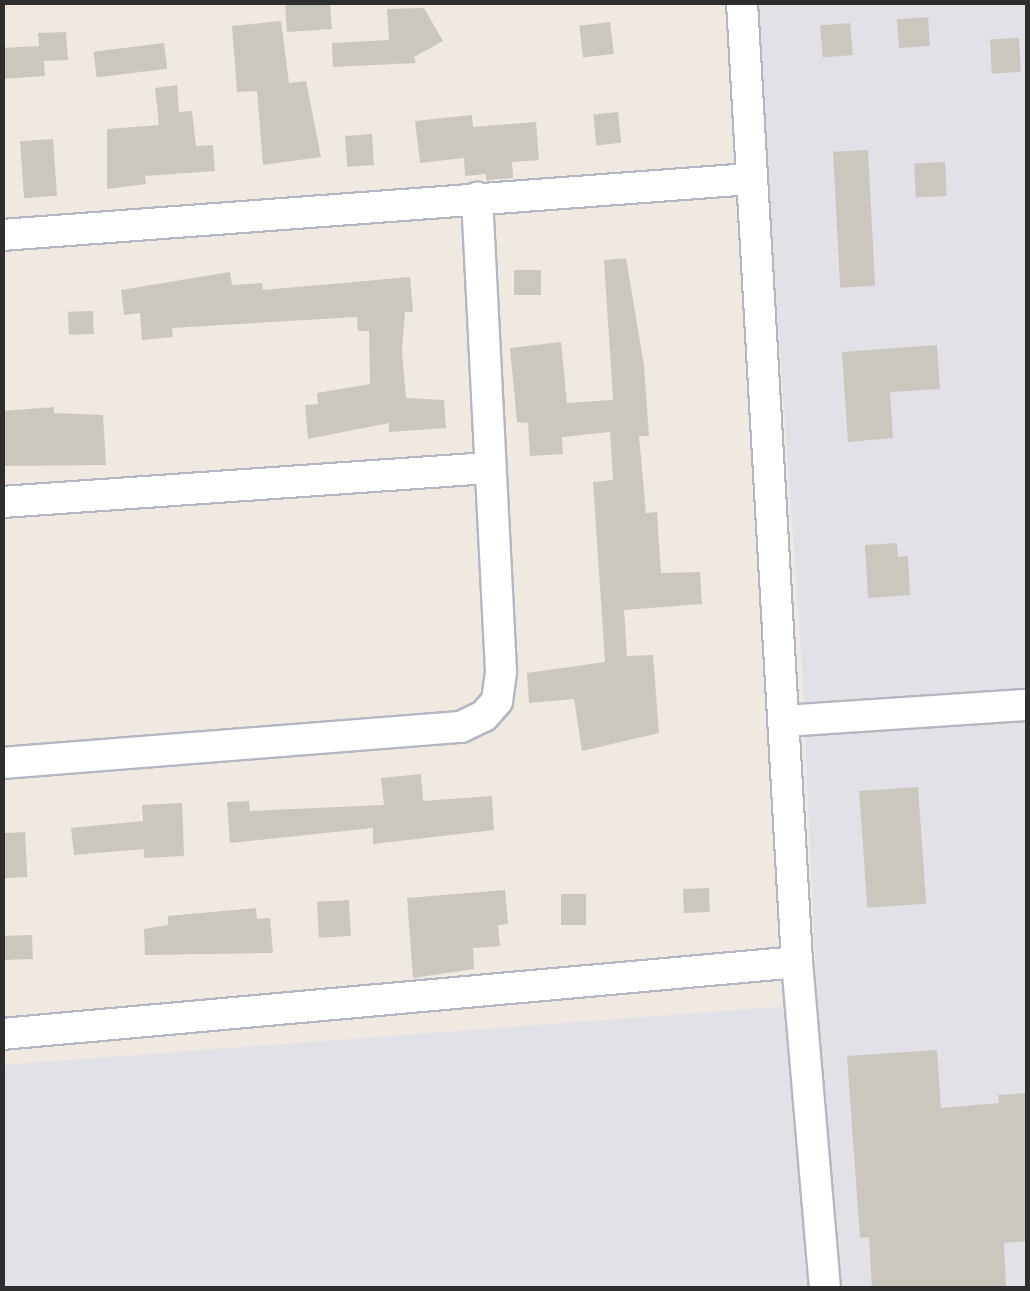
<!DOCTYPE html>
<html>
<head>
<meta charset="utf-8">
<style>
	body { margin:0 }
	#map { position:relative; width:1030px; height:1291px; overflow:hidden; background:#efe9e1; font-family:Ubuntu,sans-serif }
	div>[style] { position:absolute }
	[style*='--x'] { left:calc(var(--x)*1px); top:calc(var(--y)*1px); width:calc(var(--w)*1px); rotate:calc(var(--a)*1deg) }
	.industrial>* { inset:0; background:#e3e1e8 }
	.building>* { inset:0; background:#cbc7bf; transform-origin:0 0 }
	.roads { filter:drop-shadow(2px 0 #b4b7c1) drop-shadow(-2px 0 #b4b7c1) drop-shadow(0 2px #b4b7c1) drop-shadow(0 -2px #b4b7c1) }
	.street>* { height:30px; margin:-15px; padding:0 15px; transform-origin:15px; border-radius:15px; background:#fff }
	span { translate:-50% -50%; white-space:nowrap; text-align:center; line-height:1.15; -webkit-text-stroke:8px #fff; paint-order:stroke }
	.frame { position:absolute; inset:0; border:5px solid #2e2e2e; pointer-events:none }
</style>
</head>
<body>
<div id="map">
	<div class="industrial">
		<i style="clip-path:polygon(756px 3px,1027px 3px,1027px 1288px,3px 1288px,3px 1065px,817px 1004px,802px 666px)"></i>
	</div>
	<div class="building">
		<i style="left:330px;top:2px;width:27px;height:45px;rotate:86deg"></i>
		<i style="clip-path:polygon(424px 8px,443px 41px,414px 57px,416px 63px,333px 67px,332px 43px,389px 40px,387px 9px)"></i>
		<i style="left:928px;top:17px;width:29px;height:31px;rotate:86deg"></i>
		<i style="clip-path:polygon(281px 21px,289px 83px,306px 81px,321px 157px,263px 165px,257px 91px,237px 92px,232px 26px)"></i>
		<i style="left:610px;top:22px;width:32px;height:31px;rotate:83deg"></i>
		<i style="left:850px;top:23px;width:32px;height:30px;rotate:85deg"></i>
		<i style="clip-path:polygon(66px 32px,68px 60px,44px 61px,45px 76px,2px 79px,2px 48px,39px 46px,38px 33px)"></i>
		<i style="left:1019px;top:38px;width:34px;height:29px;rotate:87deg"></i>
		<i style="left:164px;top:43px;width:26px;height:71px;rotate:83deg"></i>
		<i style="clip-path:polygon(177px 85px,179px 112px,192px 111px,196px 146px,213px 145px,215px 171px,145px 176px,146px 184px,107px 189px,107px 129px,159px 125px,155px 88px)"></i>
		<i style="left:618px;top:112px;width:31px;height:25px;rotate:84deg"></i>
		<i style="clip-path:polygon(472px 115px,473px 127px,536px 122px,539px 160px,512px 162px,513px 178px,486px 180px,486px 174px,465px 176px,464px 158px,420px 163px,415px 121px)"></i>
		<i style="left:372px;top:134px;width:31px;height:27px;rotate:86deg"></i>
		<i style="left:53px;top:139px;width:57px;height:33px;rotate:86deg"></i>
		<i style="left:868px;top:150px;width:136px;height:35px;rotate:87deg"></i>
		<i style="left:945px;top:162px;width:34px;height:31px;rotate:87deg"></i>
		<i style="clip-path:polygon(626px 258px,644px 366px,649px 436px,639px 436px,646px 513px,657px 512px,661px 573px,700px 572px,702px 604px,624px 610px,627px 656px,653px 655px,659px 733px,582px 751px,574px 699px,529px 703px,527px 673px,605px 662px,593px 482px,613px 480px,610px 432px,562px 437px,563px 454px,530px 456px,528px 423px,517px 422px,510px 348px,561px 342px,567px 403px,613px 400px,604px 260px)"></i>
		<i style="left:514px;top:270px;width:27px;height:25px"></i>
		<i style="clip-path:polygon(230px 272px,232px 285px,262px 283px,263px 290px,410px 277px,413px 312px,405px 312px,402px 351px,406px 398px,444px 400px,446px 428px,389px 432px,389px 423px,308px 439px,305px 405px,318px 404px,317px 393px,370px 384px,369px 331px,358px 331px,357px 317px,172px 328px,173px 337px,142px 340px,140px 313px,124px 315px,121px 290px)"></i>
		<i style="left:93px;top:311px;width:23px;height:25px;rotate:88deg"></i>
		<i style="clip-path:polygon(937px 345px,940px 389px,890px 392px,893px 438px,848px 442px,842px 352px)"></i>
		<i style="clip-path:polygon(54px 407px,54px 413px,103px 415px,106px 465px,2px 466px,2px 411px)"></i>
		<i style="clip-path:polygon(897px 543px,898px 557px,908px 556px,910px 595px,868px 598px,865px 545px)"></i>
		<i style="clip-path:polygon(421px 774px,423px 801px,492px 796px,494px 830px,373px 844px,373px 828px,230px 843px,227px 802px,249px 801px,250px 811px,384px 805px,381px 778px)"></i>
		<i style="left:918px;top:787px;width:117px;height:59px;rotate:86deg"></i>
		<i style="clip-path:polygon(182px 803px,184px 856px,144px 858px,144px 849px,74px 855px,71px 828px,143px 821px,142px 805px)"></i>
		<i style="left:25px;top:832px;width:45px;height:23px;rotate:87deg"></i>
		<i style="left:709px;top:888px;width:24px;height:26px;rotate:88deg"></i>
		<i style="clip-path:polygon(505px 890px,508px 924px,498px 925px,500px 946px,473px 948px,474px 969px,413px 978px,407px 898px)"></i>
		<i style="left:561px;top:894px;width:25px;height:31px"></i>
		<i style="left:349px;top:900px;width:36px;height:32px;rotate:87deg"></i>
		<i style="clip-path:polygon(256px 908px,257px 919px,270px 918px,273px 953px,145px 955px,144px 929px,168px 925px,168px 916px)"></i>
		<i style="left:32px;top:935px;width:24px;height:30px;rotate:88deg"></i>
		<i style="clip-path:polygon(937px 1050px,941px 1108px,999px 1103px,998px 1095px,1028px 1093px,1028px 1241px,1004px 1243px,1006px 1286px,872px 1288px,869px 1237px,860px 1238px,847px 1056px)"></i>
	</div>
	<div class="roads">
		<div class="street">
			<i style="--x:742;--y:2;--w:962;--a:86.72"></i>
			<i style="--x:797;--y:962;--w:327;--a:85.1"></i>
			<i style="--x:2;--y:235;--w:751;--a:-4.28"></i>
			<i style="--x:2;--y:502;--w:489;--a:-4"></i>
			<i style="--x:784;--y:721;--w:245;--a:-3.8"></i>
			<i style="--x:2;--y:763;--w:460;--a:-4.5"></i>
			<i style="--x:461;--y:727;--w:25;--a:-26"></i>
			<i style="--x:484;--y:716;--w:20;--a:-49"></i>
			<i style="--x:497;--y:701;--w:30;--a:-82"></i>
			<i style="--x:501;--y:671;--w:474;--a:-92.9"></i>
			<i style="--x:2;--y:1034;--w:798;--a:-5.17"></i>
		</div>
	</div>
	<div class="frame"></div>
</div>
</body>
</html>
